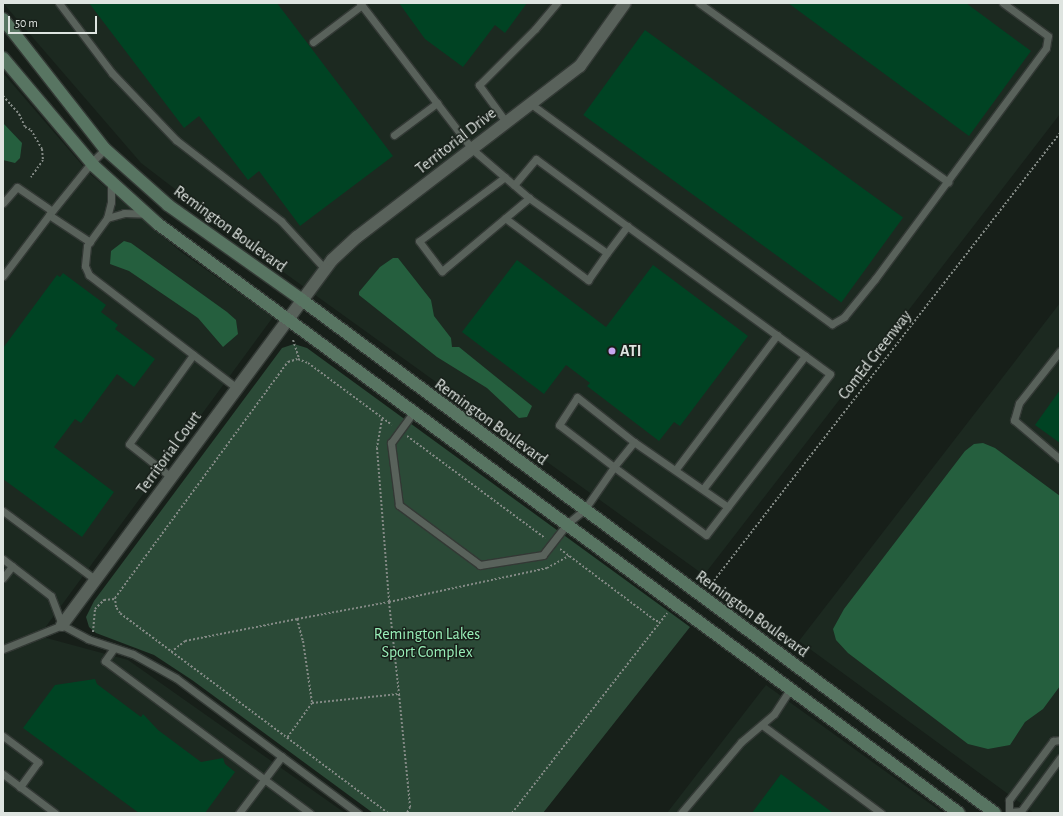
<!DOCTYPE html>
<html>
<head>
<meta charset="utf-8">
<style>
	body { margin:0 }
	#map { position:relative; width:1063px; height:816px; overflow:hidden; background:#171f19; font-family:"Alegreya Sans",sans-serif }
	div>[style] { position:absolute }
	[style*='--x'] { left:calc(var(--x)*1px); top:calc(var(--y)*1px); width:calc(var(--w)*1px); rotate:calc(var(--a)*1deg) }
	.built>* { inset:0; background:#1c2920 }
	.green>* { inset:0; background:#2b4a37 }
	.water>* { inset:0; background:#255f3e }
	.building>* { inset:0; background:#004323; transform-origin:0 0 }
	.path>* { height:2px; margin-top:-1px; transform-origin:0; background:repeating-linear-gradient(90deg,#828984 0 2px,transparent 0 4px) }
	.roads { filter:drop-shadow(1px 0 #333935) drop-shadow(-1px 0 #333935) drop-shadow(0 1px #333935) drop-shadow(0 -1px #333935) }
	.lane>* { height:7px; margin:-3.5px; padding:0 3.5px; transform-origin:3.5px; border-radius:3.5px; background:#59625b }
	.street>* { height:12px; margin:-6px; padding:0 6px; transform-origin:6px; border-radius:6px; background:#59625b }
	.secondary>* { height:12px; margin:-6px; padding:0 6px; transform-origin:6px; border-radius:6px; background:#587562 }
	.dots>* { width:11px; height:11px; translate:-50% -50%; box-sizing:border-box; border:2px solid #171f19; border-radius:50% }
	span { translate:-50% -50%; white-space:nowrap; text-align:center; line-height:1.15; -webkit-text-stroke:3px #171f19; paint-order:stroke }
	.street-label { font-size:16px; color:#dee4e0 }
	.poi-label { font-size:16px; color:#dee4e0; font-weight:700 }
	.left { translate:0 -50%; text-align:left }
	.park-label { font-size:16px; color:#99eeb8 }
	.frame { position:absolute; inset:0; border:4px solid #dee4e0; pointer-events:none }
	.scale { position:absolute; left:8px; top:16px; width:89px; height:18px; box-sizing:border-box; border:2px solid #dee4e0; border-top:0; padding-left:5px; font-size:12px; line-height:14px; white-space:nowrap; color:#dee4e0; -webkit-text-stroke:3px #171f19; paint-order:stroke }
</style>
</head>
<body>
<div id="map">
	<div class="built">
		<i style="clip-path:polygon(3px 3px,1060px 3px,1060px 114px,704px 575px,286px 274px,141px 163px)"></i>
		<i style="clip-path:polygon(3px 73px,89px 173px,181px 252px,273px 317px,39px 636px,128px 660px,345px 813px,3px 813px)"></i>
		<i style="clip-path:polygon(1060px 303px,1060px 813px,1034px 813px,799px 641px)"></i>
		<i style="clip-path:polygon(766px 685px,943px 813px,667px 813px)"></i>
	</div>
	<div class="green">
		<i style="clip-path:polygon(294px 344px,307px 348px,690px 627px,543px 813px,373px 813px,192px 680px,154px 655px,96px 633px,89px 627px,86px 617px,94px 601px,282px 348px)"></i>
	</div>
	<div class="water">
		<i style="clip-path:polygon(3px 123px,22px 143px,20px 158px,15px 163px,3px 160px)"></i>
		<i style="clip-path:polygon(124px 241px,131px 243px,227px 312px,236px 320px,238px 334px,223px 347px,198px 318px,129px 271px,110px 264px,111px 251px)"></i>
		<i style="clip-path:polygon(393px 258px,398px 258px,431px 300px,434px 316px,451px 338px,452px 347px,459px 347px,532px 406px,527px 417px,519px 418px,487px 388px,437px 357px,359px 295px,359px 292px,380px 267px)"></i>
		<i style="clip-path:polygon(983px 443px,995px 448px,1060px 496px,1060px 686px,1043px 709px,1025px 722px,1010px 745px,988px 749px,968px 744px,848px 653px,836px 640px,833px 629px,844px 609px,965px 451px,974px 444px)"></i>
	</div>
	<div class="building">
		<i style="clip-path:polygon(89px 3px,277px 3px,393px 156px,300px 226px,259px 171px,248px 180px,199px 116px,184px 128px)"></i>
		<i style="clip-path:polygon(399px 3px,527px 3px,505px 33px,495px 25px,463px 67px,425px 39px)"></i>
		<i style="clip-path:polygon(788px 3px,966px 3px,1031px 51px,969px 136px)"></i>
		<i style="left:645px;top:30px;width:319px;height:105px;rotate:36deg"></i>
		<i style="clip-path:polygon(517px 260px,606px 327px,653px 265px,748px 336px,680px 426px,674px 422px,659px 441px,587px 386px,590px 383px,566px 365px,544px 394px,462px 332px)"></i>
		<i style="clip-path:polygon(63px 273px,106px 305px,101px 312px,118px 325px,115px 329px,155px 359px,134px 387px,117px 374px,81px 423px,75px 419px,54px 447px,114px 492px,82px 537px,3px 479px,3px 348px,57px 275px,60px 277px)"></i>
		<i style="clip-path:polygon(1060px 390px,1060px 443px,1035px 425px)"></i>
		<i style="clip-path:polygon(95px 679px,97px 684px,141px 717px,143px 714px,158px 730px,201px 762px,223px 758px,225px 764px,235px 772px,205px 813px,139px 813px,23px 728px,55px 685px)"></i>
		<i style="clip-path:polygon(781px 774px,833px 813px,752px 813px)"></i>
	</div>
	<div class="path">
		<i style="--x:3;--y:96;--w:24;--a:48"></i>
		<i style="--x:19;--y:114;--w:14;--a:65"></i>
		<i style="--x:25;--y:127;--w:7;--a:27"></i>
		<i style="--x:31;--y:130;--w:22;--a:60"></i>
		<i style="--x:42;--y:149;--w:11;--a:85"></i>
		<i style="--x:43;--y:160;--w:21;--a:125"></i>
		<i style="--x:293;--y:340;--w:20;--a:72"></i>
		<i style="--x:382;--y:419;--w:29;--a:100"></i>
		<i style="--x:377;--y:448;--w:154;--a:85.5"></i>
		<i style="--x:389;--y:602;--w:162;--a:-12.1"></i>
		<i style="--x:547;--y:568;--w:25;--a:-29"></i>
		<i style="--x:407;--y:436;--w:172;--a:36.5"></i>
		<i style="--x:560;--y:549;--w:120;--a:36.9"></i>
		<i style="--x:656;--y:621;--w:4;--a:0"></i>
		<i style="--x:709;--y:587;--w:574;--a:-52.29"></i>
		<i style="--x:297;--y:619;--w:94;--a:-10.5"></i>
		<i style="--x:389;--y:602;--w:93;--a:83.8"></i>
		<i style="--x:93;--y:632;--w:23;--a:-85"></i>
		<i style="--x:95;--y:609;--w:13;--a:-45"></i>
		<i style="--x:104;--y:600;--w:11;--a:-5"></i>
		<i style="--x:171;--y:652;--w:18;--a:-38"></i>
		<i style="--x:185;--y:641;--w:114;--a:-11.1"></i>
		<i style="--x:297;--y:619;--w:23;--a:75"></i>
		<i style="--x:303;--y:641;--w:63;--a:81.7"></i>
		<i style="--x:312;--y:703;--w:43;--a:125.5"></i>
		<i style="--x:312;--y:703;--w:87;--a:-5.9"></i>
		<i style="--x:399;--y:694;--w:114;--a:84.4"></i>
		<i style="--x:410;--y:807;--w:7;--a:117"></i>
		<i style="--x:388;--y:813;--w:334;--a:-143.3"></i>
		<i style="--x:120;--y:613;--w:7;--a:-124"></i>
		<i style="--x:116;--y:607;--w:9;--a:-96"></i>
		<i style="--x:115;--y:598;--w:293;--a:-53.8"></i>
		<i style="--x:288;--y:362;--w:10;--a:-17"></i>
		<i style="--x:298;--y:359;--w:11;--a:22"></i>
		<i style="--x:308;--y:363;--w:104;--a:36.4"></i>
		<i style="--x:512;--y:813;--w:253;--a:-52.2"></i>
	</div>
	<div class="roads">
		<div class="lane">
			<i style="--x:59;--y:3;--w:88;--a:52.9"></i>
			<i style="--x:112;--y:73;--w:93;--a:46.3"></i>
			<i style="--x:176;--y:140;--w:133;--a:37.6"></i>
			<i style="--x:281;--y:221;--w:65;--a:47.5"></i>
			<i style="--x:360;--y:3;--w:184;--a:52.5"></i>
			<i style="--x:472;--y:149;--w:75;--a:40.7"></i>
			<i style="--x:529;--y:198;--w:95;--a:35.2"></i>
			<i style="--x:607;--y:253;--w:34;--a:-53"></i>
			<i style="--x:627;--y:226;--w:251;--a:36.1"></i>
			<i style="--x:830;--y:374;--w:203;--a:127.6"></i>
			<i style="--x:706;--y:535;--w:114;--a:-143.5"></i>
			<i style="--x:614;--y:467;--w:69;--a:-142.6"></i>
			<i style="--x:559;--y:425;--w:33;--a:-57"></i>
			<i style="--x:577;--y:397;--w:73;--a:38.3"></i>
			<i style="--x:634;--y:442;--w:32;--a:129"></i>
			<i style="--x:614;--y:467;--w:52;--a:124.9"></i>
			<i style="--x:584;--y:510;--w:22;--a:141"></i>
			<i style="--x:567;--y:524;--w:39;--a:128"></i>
			<i style="--x:543;--y:555;--w:64;--a:171"></i>
			<i style="--x:480;--y:565;--w:101;--a:-143.5"></i>
			<i style="--x:399;--y:505;--w:63;--a:-97.4"></i>
			<i style="--x:391;--y:443;--w:39;--a:-54"></i>
			<i style="--x:699;--y:3;--w:307;--a:35.7"></i>
			<i style="--x:313;--y:42;--w:61;--a:-37.1"></i>
			<i style="--x:531;--y:104;--w:373;--a:36.2"></i>
			<i style="--x:832;--y:324;--w:14;--a:-30"></i>
			<i style="--x:844;--y:317;--w:49;--a:-50.8"></i>
			<i style="--x:875;--y:279;--w:287;--a:-53.5"></i>
			<i style="--x:1046;--y:48;--w:12;--a:-81"></i>
			<i style="--x:1048;--y:36;--w:56;--a:-143.7"></i>
			<i style="--x:506;--y:122;--w:46;--a:-126.1"></i>
			<i style="--x:479;--y:85;--w:79;--a:-45"></i>
			<i style="--x:535;--y:29;--w:34;--a:-50"></i>
			<i style="--x:394;--y:135;--w:54;--a:-36.7"></i>
			<i style="--x:505;--y:177;--w:107;--a:143.3"></i>
			<i style="--x:419;--y:241;--w:38;--a:53"></i>
			<i style="--x:442;--y:271;--w:114;--a:-40"></i>
			<i style="--x:111;--y:182;--w:20;--a:90"></i>
			<i style="--x:111;--y:202;--w:16;--a:104"></i>
			<i style="--x:107;--y:218;--w:18;--a:-16"></i>
			<i style="--x:124;--y:213;--w:23;--a:2"></i>
			<i style="--x:514;--y:185;--w:34;--a:-50"></i>
			<i style="--x:536;--y:159;--w:113;--a:36.4"></i>
			<i style="--x:3;--y:203;--w:21;--a:-49"></i>
			<i style="--x:17;--y:187;--w:42;--a:34.4"></i>
			<i style="--x:107;--y:218;--w:34;--a:126"></i>
			<i style="--x:87;--y:246;--w:20;--a:96"></i>
			<i style="--x:85;--y:266;--w:10;--a:66"></i>
			<i style="--x:89;--y:275;--w:186;--a:37.4"></i>
			<i style="--x:505;--y:218;--w:104;--a:36.8"></i>
			<i style="--x:588;--y:280;--w:33;--a:-55"></i>
			<i style="--x:90;--y:242;--w:49;--a:-146.6"></i>
			<i style="--x:49;--y:215;--w:67;--a:-51.1"></i>
			<i style="--x:91;--y:163;--w:20;--a:-45"></i>
			<i style="--x:3;--y:276;--w:76;--a:-53"></i>
			<i style="--x:1060;--y:351;--w:66;--a:128.3"></i>
			<i style="--x:1019;--y:403;--w:18;--a:106"></i>
			<i style="--x:1014;--y:420;--w:60;--a:40.3"></i>
			<i style="--x:634;--y:442;--w:114;--a:34.7"></i>
			<i style="--x:676;--y:469;--w:168;--a:-53"></i>
			<i style="--x:171;--y:477;--w:53;--a:-141.8"></i>
			<i style="--x:129;--y:444;--w:110;--a:-54.3"></i>
			<i style="--x:703;--y:489;--w:168;--a:-52.5"></i>
			<i style="--x:3;--y:511;--w:116;--a:36.6"></i>
			<i style="--x:3;--y:559;--w:11;--a:38"></i>
			<i style="--x:3;--y:578;--w:15;--a:-53"></i>
			<i style="--x:12;--y:566;--w:49;--a:37.6"></i>
			<i style="--x:51;--y:596;--w:31;--a:69"></i>
			<i style="--x:62;--y:625;--w:30;--a:28"></i>
			<i style="--x:88;--y:639;--w:47;--a:18.4"></i>
			<i style="--x:133;--y:654;--w:49;--a:29.2"></i>
			<i style="--x:176;--y:678;--w:227;--a:36.6"></i>
			<i style="--x:114;--y:648;--w:16;--a:125"></i>
			<i style="--x:105;--y:661;--w:255;--a:36.6"></i>
			<i style="--x:3;--y:649;--w:64;--a:-22.1"></i>
			<i style="--x:762;--y:725;--w:148;--a:36.5"></i>
			<i style="--x:3;--y:736;--w:44;--a:36.6"></i>
			<i style="--x:38;--y:762;--w:31;--a:126"></i>
			<i style="--x:3;--y:774;--w:65;--a:36.9"></i>
			<i style="--x:1010;--y:812;--w:11;--a:-5"></i>
			<i style="--x:1021;--y:811;--w:66;--a:-53.7"></i>
			<i style="--x:239;--y:813;--w:71;--a:-53"></i>
			<i style="--x:681;--y:813;--w:93;--a:-49.8"></i>
			<i style="--x:741;--y:742;--w:43;--a:-40.3"></i>
			<i style="--x:774;--y:714;--w:30;--a:-57"></i>
			<i style="--x:1009;--y:813;--w:13;--a:-90"></i>
			<i style="--x:1009;--y:800;--w:74;--a:-53.3"></i>
			<i style="--x:1053;--y:741;--w:7;--a:-8"></i>
		</div>
		<div class="street">
			<i style="--x:62;--y:625;--w:454;--a:-53.5"></i>
			<i style="--x:332;--y:260;--w:34;--a:-43"></i>
			<i style="--x:357;--y:237;--w:281;--a:-37.5"></i>
			<i style="--x:580;--y:66;--w:77;--a:-54.5"></i>
		</div>
		<div class="secondary">
			<i style="--x:3;--y:19;--w:165;--a:51.9"></i>
			<i style="--x:105;--y:149;--w:84;--a:41.6"></i>
			<i style="--x:168;--y:205;--w:164;--a:35.3"></i>
			<i style="--x:302;--y:300;--w:862;--a:36.51"></i>
			<i style="--x:3;--y:58;--w:141;--a:49.9"></i>
			<i style="--x:94;--y:166;--w:86;--a:42.2"></i>
			<i style="--x:158;--y:224;--w:994;--a:36.33"></i>
		</div>
	</div>
	<div class="dots">
		<i style="left:612px;top:351px;background:#c8a6ef"></i>
	</div>
	<div class="street-label">
		<span style="left:456px;top:141px;rotate:-38deg">Territorial Drive</span>
		<span style="left:230px;top:229px;rotate:36deg">Remington Boulevard</span>
		<span style="left:875px;top:355px;rotate:-52deg">ComEd Greenway</span>
		<span style="left:491px;top:422px;rotate:36deg">Remington Boulevard</span>
		<span style="left:169px;top:453px;rotate:-54deg">Territorial Court</span>
		<span style="left:752px;top:614px;rotate:36deg">Remington Boulevard</span>
	</div>
	<div class="poi-label">
		<span class="left" style="left:620px;top:351px">ATI</span>
	</div>
	<div class="park-label">
		<span style="left:427px;top:643px">Remington Lakes<br>Sport Complex</span>
	</div>
	<div class="frame"></div>
	<div class="scale">50 m</div>
</div>
</body>
</html>
